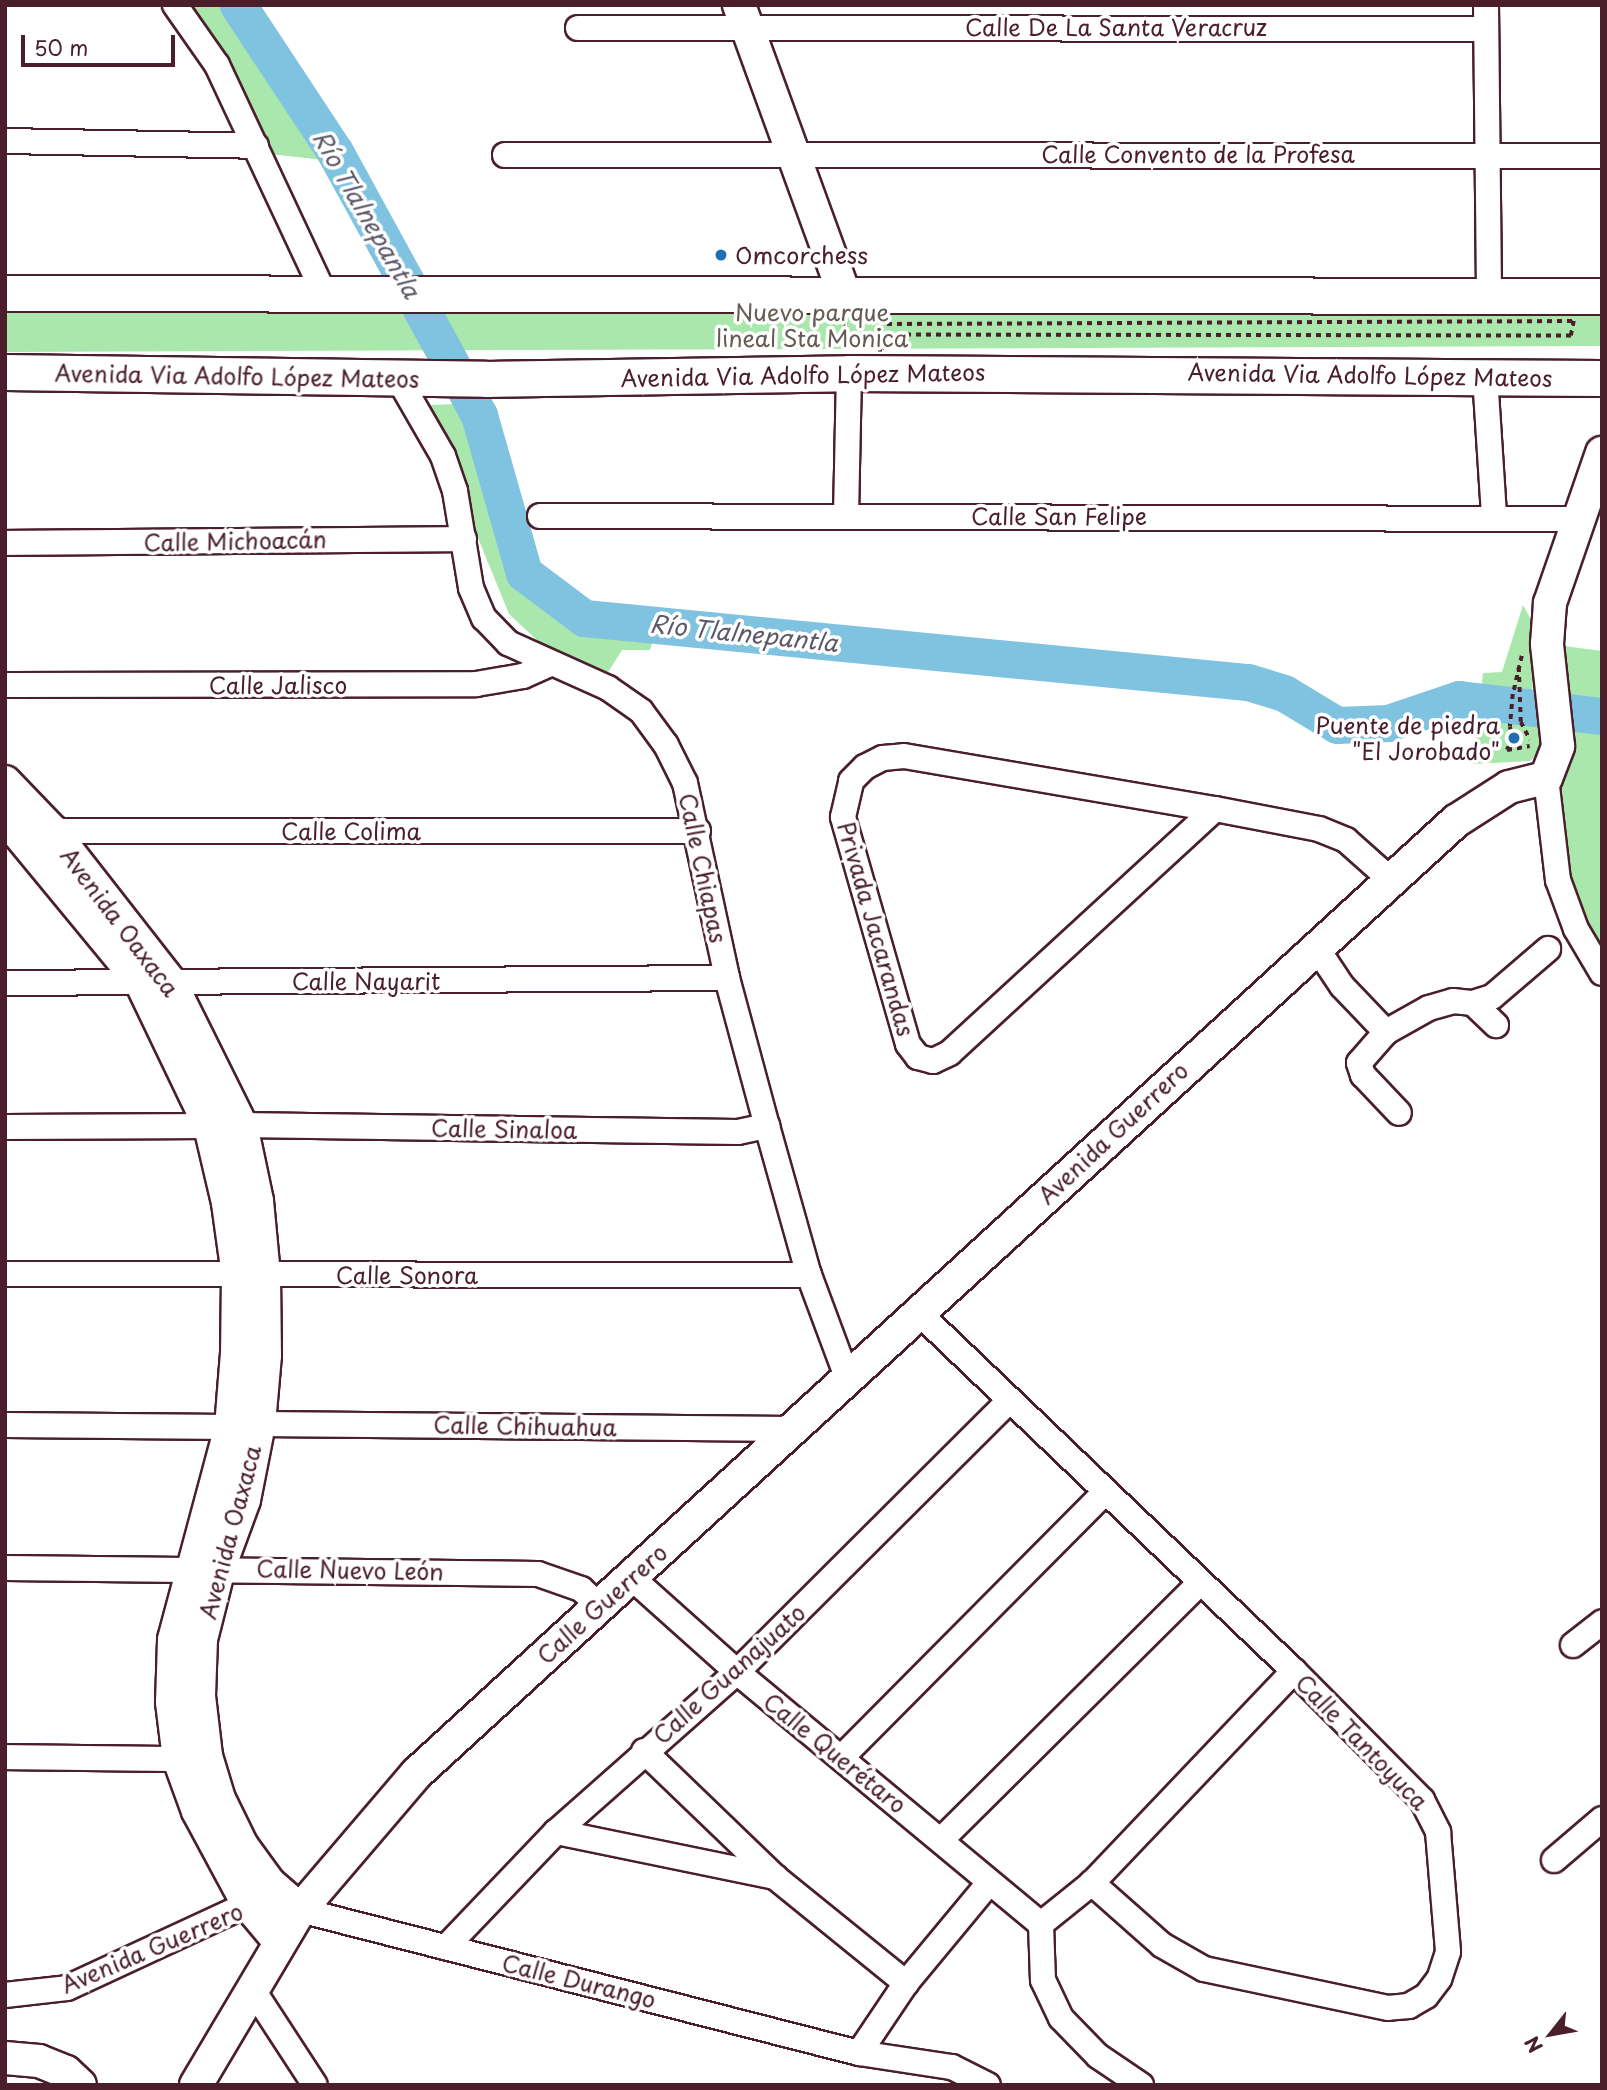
<!DOCTYPE html>
<html>
<head>
<meta charset="utf-8">
<style>
	body { margin:0 }
	#map { position:relative; width:1607px; height:2090px; overflow:hidden; background:#fff; font-family:"Playpen Sans",sans-serif }
	div>[style] { position:absolute }
	[style*='--x'] { left:calc(var(--x)*1px); top:calc(var(--y)*1px); width:calc(var(--w)*1px); rotate:calc(var(--a)*1deg) }
	.green>* { inset:0; background:#a9e7ad }
	.river>* { height:37px; margin:-18.5px; padding:0 18.5px; transform-origin:18.5px; border-radius:18.5px; background:#7fc3e0 }
	.path>* { height:3.5px; margin-top:-1.75px; transform-origin:0; background:repeating-linear-gradient(90deg,#4a1f2b 0 5px,transparent 0 10px) }
	.roads { filter:drop-shadow(2px 0 #4a1f2b) drop-shadow(-2px 0 #4a1f2b) drop-shadow(0 2px #4a1f2b) drop-shadow(0 -2px #4a1f2b) }
	.minor>* { height:24px; margin:-12px; padding:0 12px; transform-origin:12px; border-radius:12px; background:#fff }
	.tertiary>* { height:32px; margin:-16px; padding:0 16px; transform-origin:16px; border-radius:16px; background:#fff }
	.secondary>* { height:35px; margin:-17.5px; padding:0 17.5px; transform-origin:17.5px; border-radius:17.5px; background:#fff }
	.dots>* { width:19px; height:19px; translate:-50% -50%; box-sizing:border-box; border:4px solid #fff; border-radius:50% }
	span { translate:-50% -50%; white-space:nowrap; text-align:center; line-height:1.15; -webkit-text-stroke:7px #fff; paint-order:stroke }
	.street-label { font-size:23px; color:#4a1f2b }
	.poi-label { font-size:23px; color:#4a1f2b }
	.left { translate:0 -50%; text-align:left }
	.right { translate:-100% -50%; text-align:right }
	.park-label { font-size:23px; color:#665b52 }
	.water-label { font-size:24px; color:#5d586a; font-style:italic }
	.frame { position:absolute; inset:0; border:7px solid #4a1f2b; pointer-events:none }
	.north { position:absolute; left:1516px; top:1999px; width:70px; height:70px; -webkit-text-stroke:5px #fff; paint-order:stroke; rotate:239deg; font-size:19px; font-weight:700; line-height:28px; text-align:center; color:#4a1f2b }
	.north::after { content:''; display:block; margin:auto; width:24px; height:32px; background:#4a1f2b; clip-path:polygon(50% 0,100% 100%,50% 72%,0 100%) }
	.scale { position:absolute; left:21px; top:35px; width:154px; height:32px; box-sizing:border-box; border:4px solid #4a1f2b; border-top:0; padding-left:9px; font-size:21px; line-height:24px; white-space:nowrap; color:#4a1f2b; -webkit-text-stroke:5px #fff; paint-order:stroke }
</style>
</head>
<body>
<div id="map">
	<div class="green">
		<i style="clip-path:polygon(179px 5px,226px 5px,324px 160px,269px 154px)"></i>
		<i style="clip-path:polygon(844px 299px,1602px 313px,1602px 346px,5px 352px,5px 312px)"></i>
		<i style="clip-path:polygon(458px 404px,466px 415px,519px 585px,569px 622px,653px 640px,650px 650px,622px 650px,605px 677px,584px 672px,538px 641px,509px 614px,476px 533px,460px 465px,430px 405px)"></i>
		<i style="clip-path:polygon(1523px 605px,1540px 636px,1528px 717px,1553px 744px,1530px 761px,1473px 764px,1483px 673px,1502px 672px)"></i>
		<i style="clip-path:polygon(1549px 644px,1602px 651px,1602px 955px,1563px 878px)"></i>
	</div>
	<div class="river">
		<i style="--x:238;--y:5;--w:176;--a:56.6"></i>
		<i style="--x:335;--y:152;--w:300;--a:61.3"></i>
		<i style="--x:479;--y:415;--w:164;--a:74.1"></i>
		<i style="--x:524;--y:573;--w:75;--a:36.9"></i>
		<i style="--x:584;--y:618;--w:667;--a:5.51"></i>
		<i style="--x:1248;--y:682;--w:38;--a:17"></i>
		<i style="--x:1284;--y:693;--w:62;--a:31.1"></i>
		<i style="--x:1337;--y:725;--w:51;--a:-2.2"></i>
		<i style="--x:1388;--y:723;--w:75;--a:-18.7"></i>
		<i style="--x:1459;--y:699;--w:144;--a:6.8"></i>
	</div>
	<div class="path">
		<i style="--x:880;--y:312;--w:14;--a:60"></i>
		<i style="--x:887;--y:324;--w:687;--a:-0.25"></i>
		<i style="--x:1574;--y:321;--w:15;--a:101"></i>
		<i style="--x:1571;--y:336;--w:685;--a:-179.92"></i>
		<i style="--x:886;--y:335;--w:16;--a:105"></i>
		<i style="--x:882;--y:350;--w:4;--a:180"></i>
		<i style="--x:878;--y:350;--w:38;--a:-87"></i>
		<i style="--x:846;--y:322;--w:24;--a:88"></i>
		<i style="--x:1522;--y:656;--w:39;--a:103"></i>
		<i style="--x:1513;--y:694;--w:33;--a:95"></i>
		<i style="--x:1510;--y:727;--w:12;--a:70"></i>
		<i style="--x:1514;--y:738;--w:14;--a:120"></i>
		<i style="--x:1507;--y:750;--w:23;--a:-10"></i>
		<i style="--x:1519;--y:667;--w:55;--a:87.9"></i>
		<i style="--x:1521;--y:722;--w:20;--a:63"></i>
	</div>
	<div class="roads">
		<div class="minor">
			<i style="--x:175;--y:5;--w:73;--a:55"></i>
			<i style="--x:217;--y:65;--w:252;--a:64.9"></i>
			<i style="--x:1486;--y:5;--w:289;--a:89.4"></i>
			<i style="--x:578;--y:28;--w:908;--a:0.06"></i>
			<i style="--x:5;--y:141;--w:251;--a:1.1"></i>
			<i style="--x:505;--y:155;--w:1097;--a:0.05"></i>
			<i style="--x:1485;--y:376;--w:141;--a:86.3"></i>
			<i style="--x:398;--y:378;--w:90;--a:60"></i>
			<i style="--x:443;--y:456;--w:37;--a:71"></i>
			<i style="--x:455;--y:491;--w:98;--a:80.6"></i>
			<i style="--x:471;--y:588;--w:33;--a:67"></i>
			<i style="--x:484;--y:618;--w:35;--a:46"></i>
			<i style="--x:508;--y:643;--w:110;--a:24.2"></i>
			<i style="--x:608;--y:688;--w:40;--a:34.9"></i>
			<i style="--x:641;--y:711;--w:42;--a:53.7"></i>
			<i style="--x:666;--y:745;--w:42;--a:63.4"></i>
			<i style="--x:685;--y:783;--w:199;--a:77.8"></i>
			<i style="--x:727;--y:978;--w:153;--a:74.9"></i>
			<i style="--x:767;--y:1126;--w:155;--a:74.3"></i>
			<i style="--x:809;--y:1275;--w:109;--a:69.6"></i>
			<i style="--x:540;--y:516;--w:1038;--a:0.17"></i>
			<i style="--x:846;--y:516;--w:143;--a:-88.8"></i>
			<i style="--x:5;--y:543;--w:459;--a:-0.5"></i>
			<i style="--x:5;--y:685;--w:471;--a:-0.1"></i>
			<i style="--x:476;--y:684;--w:48;--a:-9.7"></i>
			<i style="--x:523;--y:676;--w:27;--a:-24"></i>
			<i style="--x:1546;--y:778;--w:103;--a:83.3"></i>
			<i style="--x:1558;--y:880;--w:52;--a:69.8"></i>
			<i style="--x:1576;--y:929;--w:51;--a:59.4"></i>
			<i style="--x:1215;--y:809;--w:360;--a:137.4"></i>
			<i style="--x:950;--y:1053;--w:19;--a:155"></i>
			<i style="--x:933;--y:1061;--w:16;--a:-165"></i>
			<i style="--x:918;--y:1057;--w:16;--a:-128"></i>
			<i style="--x:908;--y:1044;--w:236;--a:-106"></i>
			<i style="--x:843;--y:817;--w:37;--a:-77"></i>
			<i style="--x:851;--y:781;--w:20;--a:-45"></i>
			<i style="--x:865;--y:767;--w:20;--a:-27"></i>
			<i style="--x:883;--y:758;--w:21;--a:-5"></i>
			<i style="--x:904;--y:756;--w:315;--a:9.7"></i>
			<i style="--x:1215;--y:809;--w:106;--a:10.9"></i>
			<i style="--x:1319;--y:829;--w:29;--a:22"></i>
			<i style="--x:1346;--y:840;--w:59;--a:41.6"></i>
			<i style="--x:40;--y:831;--w:658;--a:0"></i>
			<i style="--x:1316;--y:947;--w:47;--a:56.3"></i>
			<i style="--x:1342;--y:986;--w:64;--a:46.3"></i>
			<i style="--x:1386;--y:1032;--w:41;--a:131.1"></i>
			<i style="--x:1359;--y:1063;--w:13;--a:72"></i>
			<i style="--x:1363;--y:1075;--w:52;--a:46.5"></i>
			<i style="--x:5;--y:983;--w:722;--a:-0.4"></i>
			<i style="--x:1473;--y:1003;--w:20;--a:-18"></i>
			<i style="--x:1492;--y:997;--w:74;--a:-40.6"></i>
			<i style="--x:1386;--y:1032;--w:49;--a:-29.2"></i>
			<i style="--x:1429;--y:1008;--w:25;--a:-16"></i>
			<i style="--x:1453;--y:1001;--w:20;--a:6"></i>
			<i style="--x:1473;--y:1003;--w:32;--a:44"></i>
			<i style="--x:241;--y:1125;--w:497;--a:0.8"></i>
			<i style="--x:738;--y:1132;--w:30;--a:-12"></i>
			<i style="--x:5;--y:1127;--w:205;--a:-0.3"></i>
			<i style="--x:5;--y:1274;--w:804;--a:0.07"></i>
			<i style="--x:918;--y:1312;--w:520;--a:43.68"></i>
			<i style="--x:1294;--y:1671;--w:182;--a:45.2"></i>
			<i style="--x:1422;--y:1800;--w:36;--a:63"></i>
			<i style="--x:1438;--y:1832;--w:120;--a:85.2"></i>
			<i style="--x:1448;--y:1952;--w:28;--a:108"></i>
			<i style="--x:1439;--y:1979;--w:21;--a:127"></i>
			<i style="--x:1426;--y:1996;--w:20;--a:150"></i>
			<i style="--x:1409;--y:2006;--w:21;--a:175"></i>
			<i style="--x:1388;--y:2008;--w:188;--a:-168"></i>
			<i style="--x:1204;--y:1969;--w:48;--a:-150.3"></i>
			<i style="--x:1162;--y:1945;--w:94;--a:-138.5"></i>
			<i style="--x:259;--y:1424;--w:532;--a:0.54"></i>
			<i style="--x:5;--y:1425;--w:226;--a:0.5"></i>
			<i style="--x:5;--y:1568;--w:533;--a:0.64"></i>
			<i style="--x:538;--y:1574;--w:46;--a:19.2"></i>
			<i style="--x:581;--y:1589;--w:27;--a:42"></i>
			<i style="--x:632;--y:1578;--w:141;--a:41.8"></i>
			<i style="--x:737;--y:1672;--w:395;--a:39.7"></i>
			<i style="--x:1573;--y:1645;--w:37;--a:-38"></i>
			<i style="--x:644;--y:1751;--w:182;--a:43.9"></i>
			<i style="--x:775;--y:1877;--w:169;--a:39"></i>
			<i style="--x:5;--y:1757;--w:174;--a:0.7"></i>
			<i style="--x:841;--y:1758;--w:376;--a:-45.2"></i>
			<i style="--x:556;--y:1832;--w:224;--a:11.6"></i>
			<i style="--x:941;--y:1840;--w:365;--a:-44.8"></i>
			<i style="--x:1554;--y:1860;--w:63;--a:-40.5"></i>
			<i style="--x:1041;--y:1924;--w:65;--a:-38.8"></i>
			<i style="--x:1092;--y:1883;--w:293;--a:-46.4"></i>
			<i style="--x:1041;--y:1924;--w:56;--a:88"></i>
			<i style="--x:1043;--y:1980;--w:42;--a:64.7"></i>
			<i style="--x:1061;--y:2018;--w:53;--a:45.8"></i>
			<i style="--x:1098;--y:2056;--w:52;--a:34"></i>
			<i style="--x:446;--y:1947;--w:159;--a:-46.3"></i>
			<i style="--x:556;--y:1832;--w:242;--a:-41.5"></i>
			<i style="--x:737;--y:1672;--w:385;--a:-44.9"></i>
			<i style="--x:253;--y:1990;--w:113;--a:56.9"></i>
			<i style="--x:5;--y:1995;--w:62;--a:-6.4"></i>
			<i style="--x:67;--y:1988;--w:200;--a:-24.9"></i>
			<i style="--x:248;--y:1904;--w:52;--a:6.6"></i>
			<i style="--x:300;--y:1910;--w:577;--a:14.35"></i>
			<i style="--x:859;--y:2053;--w:94;--a:8.6"></i>
			<i style="--x:952;--y:2067;--w:40;--a:26.6"></i>
			<i style="--x:859;--y:2053;--w:84;--a:-56.1"></i>
			<i style="--x:906;--y:1983;--w:131;--a:-50.3"></i>
		</div>
		<div class="tertiary">
			<i style="--x:739;--y:5;--w:307;--a:70"></i>
			<i style="--x:5;--y:782;--w:68;--a:46.2"></i>
			<i style="--x:52;--y:831;--w:192;--a:52"></i>
			<i style="--x:170;--y:982;--w:160;--a:63.6"></i>
			<i style="--x:241;--y:1125;--w:78;--a:78.1"></i>
			<i style="--x:257;--y:1201;--w:74;--a:84.6"></i>
			<i style="--x:264;--y:1275;--w:80;--a:89.3"></i>
			<i style="--x:265;--y:1355;--w:69;--a:95"></i>
			<i style="--x:259;--y:1424;--w:77;--a:101.2"></i>
			<i style="--x:244;--y:1500;--w:72;--a:110.2"></i>
			<i style="--x:219;--y:1568;--w:73;--a:104.2"></i>
			<i style="--x:201;--y:1639;--w:57;--a:92"></i>
			<i style="--x:199;--y:1696;--w:60;--a:83.3"></i>
			<i style="--x:206;--y:1756;--w:45;--a:73.2"></i>
			<i style="--x:219;--y:1799;--w:52;--a:63.9"></i>
			<i style="--x:242;--y:1846;--w:46;--a:53.9"></i>
			<i style="--x:269;--y:1883;--w:41;--a:41.1"></i>
			<i style="--x:5;--y:817;--w:214;--a:50.5"></i>
			<i style="--x:141;--y:982;--w:160;--a:64.4"></i>
			<i style="--x:210;--y:1126;--w:79;--a:76.8"></i>
			<i style="--x:228;--y:1203;--w:73;--a:82.1"></i>
			<i style="--x:238;--y:1275;--w:78;--a:90.7"></i>
			<i style="--x:237;--y:1353;--w:74;--a:94.6"></i>
			<i style="--x:231;--y:1427;--w:220;--a:105"></i>
			<i style="--x:174;--y:1640;--w:62;--a:91.8"></i>
			<i style="--x:172;--y:1702;--w:57;--a:83"></i>
			<i style="--x:179;--y:1759;--w:55;--a:69.9"></i>
			<i style="--x:198;--y:1811;--w:106;--a:61.7"></i>
			<i style="--x:248;--y:1904;--w:48;--a:50"></i>
			<i style="--x:5;--y:2058;--w:34;--a:5"></i>
			<i style="--x:39;--y:2061;--w:29;--a:22"></i>
			<i style="--x:66;--y:2072;--w:19;--a:43"></i>
			<i style="--x:196;--y:2085;--w:204;--a:-59.3"></i>
			<i style="--x:300;--y:1910;--w:179;--a:-49.5"></i>
			<i style="--x:416;--y:1774;--w:1411;--a:-42.5"></i>
			<i style="--x:1456;--y:821;--w:63;--a:-32.7"></i>
			<i style="--x:1509;--y:787;--w:38;--a:-14"></i>
			<i style="--x:1546;--y:778;--w:34;--a:-69"></i>
			<i style="--x:1558;--y:746;--w:103;--a:-96.2"></i>
			<i style="--x:1547;--y:644;--w:41;--a:-85.8"></i>
			<i style="--x:1550;--y:603;--w:159;--a:-70.9"></i>
		</div>
		<div class="secondary">
			<i style="--x:5;--y:293;--w:1597;--a:0.11"></i>
			<i style="--x:5;--y:372;--w:481;--a:0.8"></i>
			<i style="--x:486;--y:379;--w:363;--a:-0.9"></i>
			<i style="--x:849;--y:373;--w:753;--a:0.38"></i>
		</div>
	</div>
	<div class="dots">
		<i style="left:721px;top:255px;background:#1f6fb2"></i>
		<i style="left:1514px;top:738px;background:#1f6fb2"></i>
	</div>
	<div class="street-label">
		<span style="left:1116px;top:27px">Calle De La Santa Veracruz</span>
		<span style="left:1198px;top:154px">Calle Convento de la Profesa</span>
		<span style="left:803px;top:375px;rotate:-1deg">Avenida Via Adolfo López Mateos</span>
		<span style="left:1370px;top:375px;rotate:1deg">Avenida Via Adolfo López Mateos</span>
		<span style="left:237px;top:376px;rotate:1deg">Avenida Via Adolfo López Mateos</span>
		<span style="left:1059px;top:516px">Calle San Felipe</span>
		<span style="left:235px;top:541px;rotate:-1deg">Calle Michoacán</span>
		<span style="left:278px;top:685px">Calle Jalisco</span>
		<span style="left:351px;top:831px">Calle Colima</span>
		<span style="left:703px;top:868px;rotate:78deg">Calle Chiapas</span>
		<span style="left:120px;top:922px;rotate:53deg">Avenida Oaxaca</span>
		<span style="left:876px;top:929px;rotate:74deg">Privada Jacarandas</span>
		<span style="left:366px;top:981px">Calle Nayarit</span>
		<span style="left:504px;top:1129px;rotate:1deg">Calle Sinaloa</span>
		<span style="left:1113px;top:1133px;rotate:-43deg">Avenida Guerrero</span>
		<span style="left:407px;top:1275px">Calle Sonora</span>
		<span style="left:525px;top:1426px;rotate:1deg">Calle Chihuahua</span>
		<span style="left:230px;top:1532px;rotate:-75deg">Avenida Oaxaca</span>
		<span style="left:350px;top:1570px;rotate:1deg">Calle Nuevo León</span>
		<span style="left:602px;top:1604px;rotate:-42deg">Calle Guerrero</span>
		<span style="left:729px;top:1674px;rotate:-42deg">Calle Guanajuato</span>
		<span style="left:1362px;top:1742px;rotate:46deg">Calle Tantoyuca</span>
		<span style="left:835px;top:1753px;rotate:39deg">Calle Querétaro</span>
		<span style="left:152px;top:1948px;rotate:-23deg">Avenida Guerrero</span>
		<span style="left:579px;top:1981px;rotate:14deg">Calle Durango</span>
	</div>
	<div class="poi-label">
		<span class="left" style="left:735px;top:255px">Omcorchess</span>
		<span class="right" style="left:1500px;top:738px">Puente de piedra<br>"El Jorobado"</span>
	</div>
	<div class="park-label">
		<span style="left:812px;top:325px">Nuevo parque<br>lineal Sta Monica</span>
	</div>
	<div class="water-label">
		<span style="left:367px;top:214px;rotate:60deg">Río Tlalnepantla</span>
		<span style="left:744px;top:633px;rotate:6deg">Río Tlalnepantla</span>
	</div>
	<div class="frame"></div>
	<div class="north">N</div>
	<div class="scale">50 m</div>
</div>
</body>
</html>
